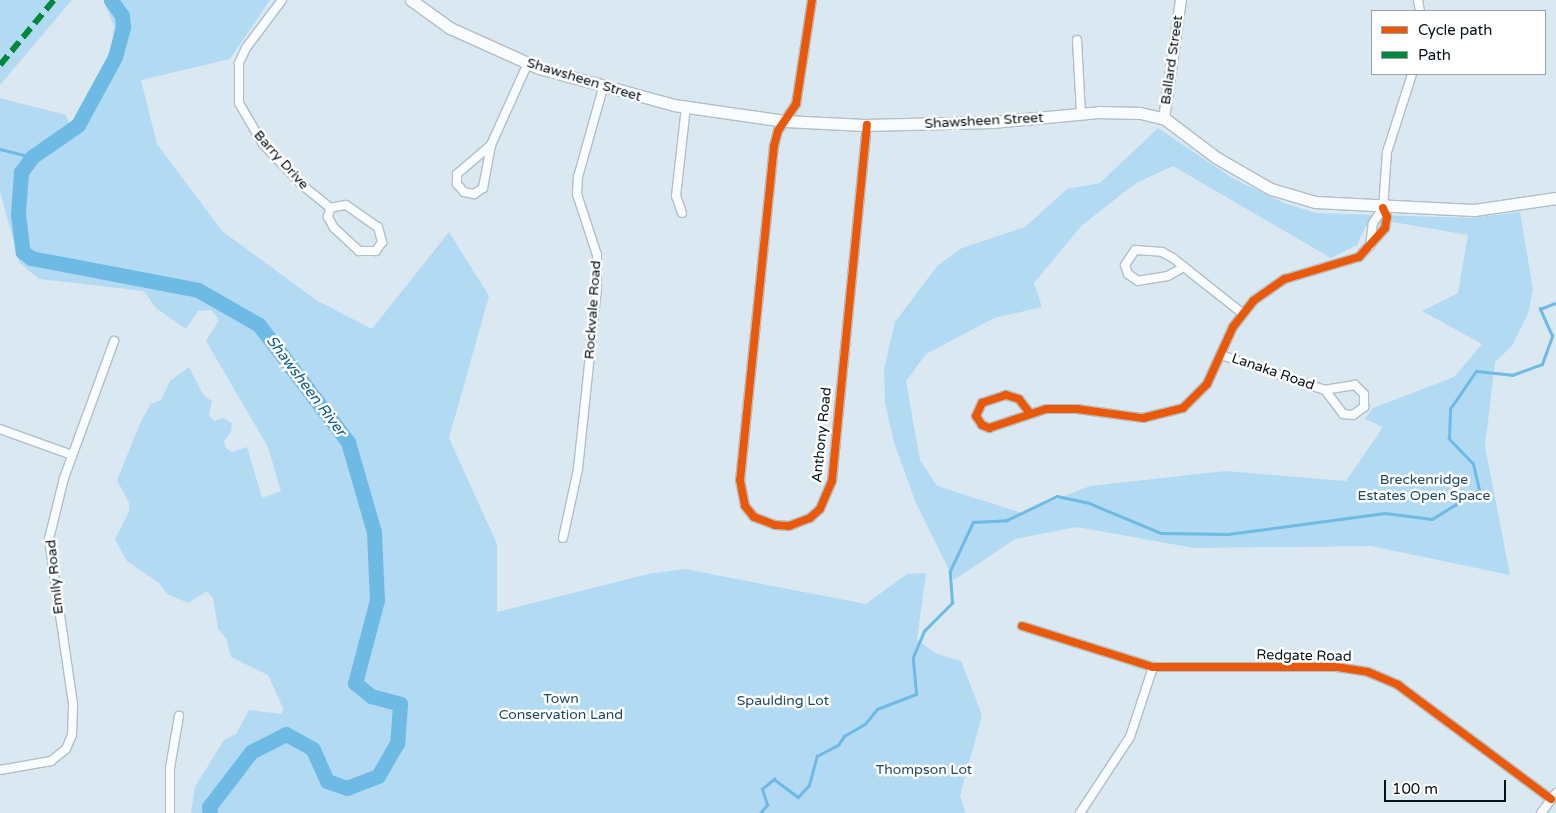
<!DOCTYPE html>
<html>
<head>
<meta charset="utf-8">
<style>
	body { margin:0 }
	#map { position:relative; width:1556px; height:813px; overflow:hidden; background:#d9e8f1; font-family:"Varela Round",sans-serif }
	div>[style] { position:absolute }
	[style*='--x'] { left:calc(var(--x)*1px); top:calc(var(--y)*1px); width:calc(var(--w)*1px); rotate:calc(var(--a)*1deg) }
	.green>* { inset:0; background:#b3daf3 }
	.stream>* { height:2.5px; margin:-1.25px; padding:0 1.25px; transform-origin:1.25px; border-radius:1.25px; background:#6dbae4 }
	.river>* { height:15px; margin:-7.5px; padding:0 7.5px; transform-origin:7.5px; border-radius:7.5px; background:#6dbae4 }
	.roads { filter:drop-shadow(1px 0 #b1bec6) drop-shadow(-1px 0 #b1bec6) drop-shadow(0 1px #b1bec6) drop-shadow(0 -1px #b1bec6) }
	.minor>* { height:8px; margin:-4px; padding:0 4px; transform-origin:4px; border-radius:4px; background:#f9fcfd }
	.tertiary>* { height:10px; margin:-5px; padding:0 5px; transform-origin:5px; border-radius:5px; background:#f9fcfd }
	.secondary>* { height:11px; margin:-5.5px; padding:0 5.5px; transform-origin:5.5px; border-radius:5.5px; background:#f9fcfd }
	.quiet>* { height:6px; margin-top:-3px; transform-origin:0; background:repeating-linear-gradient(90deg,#00873e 0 12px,transparent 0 18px) }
	.cycleway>* { height:8px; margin:-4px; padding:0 4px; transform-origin:4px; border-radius:4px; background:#e8590c }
	span { translate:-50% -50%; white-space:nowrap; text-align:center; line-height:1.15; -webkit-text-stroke:5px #fff; paint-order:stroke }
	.street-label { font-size:14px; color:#061219 }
	.park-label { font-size:14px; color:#204a62 }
	.water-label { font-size:15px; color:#0e5d83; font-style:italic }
	.legend { position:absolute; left:1371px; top:10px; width:175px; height:65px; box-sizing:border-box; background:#fff; border:1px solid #9ba0a3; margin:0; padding:6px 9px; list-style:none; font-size:15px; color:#061219 }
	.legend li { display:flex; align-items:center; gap:10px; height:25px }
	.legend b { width:25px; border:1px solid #9ba0a3 }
	.scale { position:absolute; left:1384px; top:780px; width:122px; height:22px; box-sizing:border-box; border:2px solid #061219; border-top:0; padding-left:6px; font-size:15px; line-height:18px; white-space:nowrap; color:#061219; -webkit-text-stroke:4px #fff; paint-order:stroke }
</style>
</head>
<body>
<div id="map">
	<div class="green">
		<i style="clip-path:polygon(0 0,72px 0,0 85px)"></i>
		<i style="clip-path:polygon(103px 0,270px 0,230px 59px,141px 80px,157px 144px,222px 231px,316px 300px,372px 329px,449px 232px,489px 296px,449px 438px,497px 544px,497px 612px,648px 574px,685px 569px,866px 604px,907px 574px,926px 573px,917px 640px,937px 654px,961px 661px,982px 715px,960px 796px,966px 813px,191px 813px,195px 787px,224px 740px,236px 734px,249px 710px,282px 714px,283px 708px,268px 675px,231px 657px,226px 638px,218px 629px,213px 598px,207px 591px,188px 603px,167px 594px,159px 583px,127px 561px,115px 539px,129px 512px,129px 503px,117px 480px,142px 419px,151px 404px,161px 400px,170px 381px,189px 367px,204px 396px,212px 401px,209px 415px,214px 421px,223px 418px,232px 423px,231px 432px,224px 441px,226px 448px,232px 452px,247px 447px,262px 498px,281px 491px,268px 447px,206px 341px,219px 320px,211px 310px,198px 311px,186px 329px,156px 308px,144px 291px,39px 279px,20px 263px,0 192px,0 98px,66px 115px,72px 131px,80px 125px,110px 65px,114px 26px)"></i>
		<i style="clip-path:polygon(evenodd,1158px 128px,1232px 178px,1284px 203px,1316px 213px,1471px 218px,1520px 212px,1533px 290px,1528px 314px,1512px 346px,1495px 362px,1485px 446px,1510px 575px,1371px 546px,1194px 548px,1077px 527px,1015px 539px,954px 580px,915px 501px,894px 442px,885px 403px,884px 369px,895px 322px,938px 265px,962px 248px,1025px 227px,1067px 189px,1100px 183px,1158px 128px,1173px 166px,1331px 258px,1357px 245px,1366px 226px,1393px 222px,1468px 235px,1458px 293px,1422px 311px,1482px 344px,1454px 377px,1373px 408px,1365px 419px,1383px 427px,1346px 481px,1226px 471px,1090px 486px,1022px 513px,937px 486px,920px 460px,906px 381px,926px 354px,994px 318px,1042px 307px,1034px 283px,1081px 226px,1136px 183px,1173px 166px)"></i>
	</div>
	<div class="stream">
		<i style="--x:0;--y:149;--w:33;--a:14"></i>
		<i style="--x:760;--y:813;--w:11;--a:-49"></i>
		<i style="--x:767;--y:805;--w:17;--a:-107"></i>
		<i style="--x:762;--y:789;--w:16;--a:-40"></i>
		<i style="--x:774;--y:779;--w:30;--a:37"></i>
		<i style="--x:798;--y:797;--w:16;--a:-47"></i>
		<i style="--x:809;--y:785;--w:30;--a:-75"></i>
		<i style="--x:817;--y:756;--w:24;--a:-28"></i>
		<i style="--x:838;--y:745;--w:11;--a:-56"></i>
		<i style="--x:844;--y:736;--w:24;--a:-30"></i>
		<i style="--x:865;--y:724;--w:19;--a:-51"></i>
		<i style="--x:877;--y:709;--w:42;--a:-21"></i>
		<i style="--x:916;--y:694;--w:37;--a:-95"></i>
		<i style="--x:913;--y:657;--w:28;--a:-67"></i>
		<i style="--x:924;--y:631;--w:40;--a:-45"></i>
		<i style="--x:952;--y:603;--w:32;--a:-94"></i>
		<i style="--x:950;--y:571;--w:54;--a:-64.9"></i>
		<i style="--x:973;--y:522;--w:34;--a:-3"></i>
		<i style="--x:1007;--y:520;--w:55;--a:-25.6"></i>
		<i style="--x:1057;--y:496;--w:33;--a:12"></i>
		<i style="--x:1089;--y:503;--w:78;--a:22.6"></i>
		<i style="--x:1161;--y:533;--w:67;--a:0.9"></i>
		<i style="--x:1228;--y:534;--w:158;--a:-7.6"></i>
		<i style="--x:1385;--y:513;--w:47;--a:7.3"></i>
		<i style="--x:1432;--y:519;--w:55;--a:-31.7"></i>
		<i style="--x:1479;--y:490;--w:27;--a:-103"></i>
		<i style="--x:1473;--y:464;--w:35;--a:-134"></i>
		<i style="--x:1449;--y:439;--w:30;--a:-88"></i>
		<i style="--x:1450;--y:409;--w:46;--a:-55.6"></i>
		<i style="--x:1476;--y:371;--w:36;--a:6"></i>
		<i style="--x:1512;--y:375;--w:32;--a:-20"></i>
		<i style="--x:1542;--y:364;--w:30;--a:-70"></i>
		<i style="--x:1552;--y:336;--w:30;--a:-114"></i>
		<i style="--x:1540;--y:309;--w:17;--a:-21"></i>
	</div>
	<div class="river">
		<i style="--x:111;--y:0;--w:19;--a:55"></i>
		<i style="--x:122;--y:16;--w:11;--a:85"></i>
		<i style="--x:123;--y:27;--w:31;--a:105"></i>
		<i style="--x:115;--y:57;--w:77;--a:118.6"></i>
		<i style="--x:78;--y:125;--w:56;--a:145.2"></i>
		<i style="--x:32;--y:157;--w:19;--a:126"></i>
		<i style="--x:21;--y:172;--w:42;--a:94.1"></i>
		<i style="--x:18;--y:214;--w:38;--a:83"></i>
		<i style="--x:23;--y:252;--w:10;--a:37"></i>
		<i style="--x:31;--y:258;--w:170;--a:10.8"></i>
		<i style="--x:198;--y:290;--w:70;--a:29.8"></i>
		<i style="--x:259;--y:325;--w:147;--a:52.7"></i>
		<i style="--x:348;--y:442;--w:94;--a:73.9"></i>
		<i style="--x:374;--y:532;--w:68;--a:87.5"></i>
		<i style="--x:377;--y:600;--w:86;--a:104.8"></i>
		<i style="--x:355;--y:683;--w:21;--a:39"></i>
		<i style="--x:371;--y:696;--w:30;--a:15"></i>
		<i style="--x:400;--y:704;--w:39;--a:94"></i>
		<i style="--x:397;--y:743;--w:38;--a:120"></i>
		<i style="--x:378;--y:776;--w:33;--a:159"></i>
		<i style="--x:347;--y:788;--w:21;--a:-161"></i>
		<i style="--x:327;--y:781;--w:35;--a:-114"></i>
		<i style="--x:313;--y:749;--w:31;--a:-151"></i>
		<i style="--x:286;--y:734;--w:39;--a:153"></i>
		<i style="--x:251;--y:752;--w:69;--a:127.4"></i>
		<i style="--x:209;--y:807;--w:6;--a:81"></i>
	</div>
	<div class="roads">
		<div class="minor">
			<i style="--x:282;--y:0;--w:60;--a:126.9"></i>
			<i style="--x:246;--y:48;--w:17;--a:115"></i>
			<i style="--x:239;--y:63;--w:40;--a:90"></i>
			<i style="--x:239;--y:103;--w:48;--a:59.7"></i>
			<i style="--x:263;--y:144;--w:57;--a:46.4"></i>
			<i style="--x:302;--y:185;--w:36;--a:39"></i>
			<i style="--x:812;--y:0;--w:105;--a:98.7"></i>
			<i style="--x:796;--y:104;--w:32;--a:124"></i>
			<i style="--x:778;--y:131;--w:16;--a:105"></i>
			<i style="--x:774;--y:146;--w:336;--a:95.8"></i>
			<i style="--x:740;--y:480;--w:26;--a:79"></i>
			<i style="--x:745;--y:506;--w:14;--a:51"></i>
			<i style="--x:754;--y:517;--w:22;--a:21"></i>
			<i style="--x:775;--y:525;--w:14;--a:4"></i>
			<i style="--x:789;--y:526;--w:22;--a:-21"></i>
			<i style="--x:810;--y:518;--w:13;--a:-42"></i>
			<i style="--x:820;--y:509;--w:30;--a:-67"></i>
			<i style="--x:832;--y:481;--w:358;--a:-84.4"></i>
			<i style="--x:1418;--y:0;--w:11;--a:80"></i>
			<i style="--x:1077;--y:40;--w:73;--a:86.9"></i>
			<i style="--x:491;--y:145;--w:44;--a:100.5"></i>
			<i style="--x:483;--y:188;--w:11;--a:146"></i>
			<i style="--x:474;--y:194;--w:10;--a:-169"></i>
			<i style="--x:464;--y:192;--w:11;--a:-131"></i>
			<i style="--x:457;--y:184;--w:10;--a:-90"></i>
			<i style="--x:457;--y:174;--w:45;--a:-40.5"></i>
			<i style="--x:491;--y:145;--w:90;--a:-65.7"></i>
			<i style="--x:346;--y:205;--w:39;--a:35"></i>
			<i style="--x:378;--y:227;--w:16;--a:75"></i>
			<i style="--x:382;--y:242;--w:11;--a:124"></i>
			<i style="--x:376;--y:251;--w:17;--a:180"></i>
			<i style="--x:359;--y:251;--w:34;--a:-137"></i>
			<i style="--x:334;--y:228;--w:13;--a:-119"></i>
			<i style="--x:328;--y:217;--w:9;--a:-77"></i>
			<i style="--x:330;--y:208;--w:16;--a:-11"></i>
			<i style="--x:1383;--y:208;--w:56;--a:-85.9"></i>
			<i style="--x:1387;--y:152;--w:82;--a:-72.2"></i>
			<i style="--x:682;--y:213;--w:18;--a:-109"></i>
			<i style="--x:676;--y:196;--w:90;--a:-83.6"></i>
			<i style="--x:1370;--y:246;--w:23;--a:-83"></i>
			<i style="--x:1373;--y:223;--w:18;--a:-56"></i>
			<i style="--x:1184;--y:267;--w:18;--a:151"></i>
			<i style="--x:1168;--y:276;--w:30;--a:171"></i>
			<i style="--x:1138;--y:281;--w:12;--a:-145"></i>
			<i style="--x:1128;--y:274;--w:9;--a:-108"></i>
			<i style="--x:1125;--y:265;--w:18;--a:-56"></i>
			<i style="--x:1135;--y:250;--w:27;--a:4"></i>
			<i style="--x:1162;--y:252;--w:13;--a:29"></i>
			<i style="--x:1173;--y:258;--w:21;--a:39"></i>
			<i style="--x:1189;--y:271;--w:68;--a:38.4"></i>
			<i style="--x:1221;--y:355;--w:110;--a:18.6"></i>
			<i style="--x:1325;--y:390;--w:30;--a:53"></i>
			<i style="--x:1343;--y:414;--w:10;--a:6"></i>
			<i style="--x:1353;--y:415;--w:14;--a:-36"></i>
			<i style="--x:1364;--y:407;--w:13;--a:-90"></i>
			<i style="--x:1364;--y:394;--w:13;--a:-135"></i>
			<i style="--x:1355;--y:385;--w:30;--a:171"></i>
			<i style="--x:1029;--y:412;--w:16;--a:-128"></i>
			<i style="--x:1019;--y:399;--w:14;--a:-163"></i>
			<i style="--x:1006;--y:395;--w:25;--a:162"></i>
			<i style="--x:982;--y:403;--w:14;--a:115"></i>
			<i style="--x:976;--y:416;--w:11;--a:56"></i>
			<i style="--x:982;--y:425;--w:8;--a:23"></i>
			<i style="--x:989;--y:428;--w:60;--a:-18.4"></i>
			<i style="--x:1046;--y:409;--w:31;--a:0"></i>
			<i style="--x:1077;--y:409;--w:67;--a:7.8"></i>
			<i style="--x:1143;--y:418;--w:41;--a:-14"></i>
			<i style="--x:1183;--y:408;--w:34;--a:-45"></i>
			<i style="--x:1207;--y:384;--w:63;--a:-65.5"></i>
			<i style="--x:1233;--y:327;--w:33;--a:-52"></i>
			<i style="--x:1253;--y:301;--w:39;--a:-35"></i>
			<i style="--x:1285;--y:279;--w:77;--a:-16.6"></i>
			<i style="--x:1359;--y:257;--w:39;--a:-48"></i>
			<i style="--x:1385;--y:228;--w:11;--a:-80"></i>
			<i style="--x:1387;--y:217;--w:10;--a:-114"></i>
			<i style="--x:0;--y:429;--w:77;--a:19.9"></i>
			<i style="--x:563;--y:538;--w:71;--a:-77.7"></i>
			<i style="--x:578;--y:469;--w:183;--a:-84"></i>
			<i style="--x:597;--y:287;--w:32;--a:-90"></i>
			<i style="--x:597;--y:255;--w:64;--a:-108.2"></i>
			<i style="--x:577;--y:194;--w:17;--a:-87"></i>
			<i style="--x:578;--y:177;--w:92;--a:-74.3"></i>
			<i style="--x:1022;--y:626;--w:137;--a:17.4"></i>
			<i style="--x:1153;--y:667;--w:184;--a:0"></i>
			<i style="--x:1337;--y:667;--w:31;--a:9"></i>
			<i style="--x:1368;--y:672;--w:33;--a:23"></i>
			<i style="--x:1398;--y:685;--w:191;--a:36.7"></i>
			<i style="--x:0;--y:770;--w:52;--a:-10"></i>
			<i style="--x:51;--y:761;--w:19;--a:-39"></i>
			<i style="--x:66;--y:749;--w:15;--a:-67"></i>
			<i style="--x:72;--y:735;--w:31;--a:-88"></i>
			<i style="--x:73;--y:704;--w:167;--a:-98.3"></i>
			<i style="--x:49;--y:539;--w:63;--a:-76.2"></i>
			<i style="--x:64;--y:478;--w:146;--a:-69.9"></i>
			<i style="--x:170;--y:813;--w:45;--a:-90"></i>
			<i style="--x:170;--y:768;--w:53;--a:-80.2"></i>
			<i style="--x:1080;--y:813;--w:91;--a:-56.7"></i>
			<i style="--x:1130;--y:737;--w:74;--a:-71.8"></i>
			<i style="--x:1541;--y:813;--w:25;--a:-53"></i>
		</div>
		<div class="tertiary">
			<i style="--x:1164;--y:119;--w:120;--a:-81.9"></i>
		</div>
		<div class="secondary">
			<i style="--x:411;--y:0;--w:48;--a:35.7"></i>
			<i style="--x:450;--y:28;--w:98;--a:24.2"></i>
			<i style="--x:539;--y:68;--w:140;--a:15.3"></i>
			<i style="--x:674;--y:105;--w:112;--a:8.2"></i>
			<i style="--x:785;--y:121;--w:79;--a:2.9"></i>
			<i style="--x:864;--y:125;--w:128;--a:-1.3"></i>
			<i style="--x:992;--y:122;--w:107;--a:-5.3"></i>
			<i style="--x:1099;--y:112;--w:41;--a:1.4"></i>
			<i style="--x:1140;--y:113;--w:26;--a:13"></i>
			<i style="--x:1165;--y:119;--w:65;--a:36.9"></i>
			<i style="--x:1217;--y:158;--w:62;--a:29.9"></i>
			<i style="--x:1271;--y:189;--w:46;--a:16.5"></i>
			<i style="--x:1315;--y:202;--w:159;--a:2.9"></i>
			<i style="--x:1474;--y:210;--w:83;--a:-8.3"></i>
		</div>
	</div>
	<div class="quiet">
		<i style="--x:0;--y:65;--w:85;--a:-50.3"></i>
	</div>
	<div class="cycleway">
		<i style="--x:812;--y:0;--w:105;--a:98.7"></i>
		<i style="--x:796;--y:104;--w:32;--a:124"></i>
		<i style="--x:778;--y:131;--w:16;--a:105"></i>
		<i style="--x:774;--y:146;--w:336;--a:95.8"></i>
		<i style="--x:740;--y:480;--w:26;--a:79"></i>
		<i style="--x:745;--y:506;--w:14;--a:51"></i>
		<i style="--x:754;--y:517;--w:22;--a:21"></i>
		<i style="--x:775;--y:525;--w:14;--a:4"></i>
		<i style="--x:789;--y:526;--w:22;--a:-21"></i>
		<i style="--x:810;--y:518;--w:13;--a:-42"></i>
		<i style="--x:820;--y:509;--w:30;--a:-67"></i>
		<i style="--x:832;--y:481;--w:358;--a:-84.4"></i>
		<i style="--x:1029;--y:412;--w:16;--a:-128"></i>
		<i style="--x:1019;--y:399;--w:14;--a:-163"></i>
		<i style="--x:1006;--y:395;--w:25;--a:162"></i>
		<i style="--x:982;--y:403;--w:14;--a:115"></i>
		<i style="--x:976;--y:416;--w:11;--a:56"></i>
		<i style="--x:982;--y:425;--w:8;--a:23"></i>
		<i style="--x:989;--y:428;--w:60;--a:-18.4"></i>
		<i style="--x:1046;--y:409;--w:31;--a:0"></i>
		<i style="--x:1077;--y:409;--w:67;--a:7.8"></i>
		<i style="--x:1143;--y:418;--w:41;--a:-14"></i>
		<i style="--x:1183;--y:408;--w:34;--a:-45"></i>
		<i style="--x:1207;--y:384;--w:63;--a:-65.5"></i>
		<i style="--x:1233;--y:327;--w:33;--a:-52"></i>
		<i style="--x:1253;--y:301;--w:39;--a:-35"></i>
		<i style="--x:1285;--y:279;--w:77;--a:-16.6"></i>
		<i style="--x:1359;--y:257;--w:39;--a:-48"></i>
		<i style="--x:1385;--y:228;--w:11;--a:-80"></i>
		<i style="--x:1387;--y:217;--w:10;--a:-114"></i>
		<i style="--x:1022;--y:626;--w:137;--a:17.4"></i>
		<i style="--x:1153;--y:667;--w:184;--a:0"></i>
		<i style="--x:1337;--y:667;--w:31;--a:9"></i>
		<i style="--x:1368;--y:672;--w:33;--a:23"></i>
		<i style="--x:1398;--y:685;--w:191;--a:36.7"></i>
	</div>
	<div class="street-label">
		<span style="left:1172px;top:60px;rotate:-82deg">Ballard Street</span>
		<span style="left:584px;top:80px;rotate:17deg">Shawsheen Street</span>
		<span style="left:984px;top:121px;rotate:-3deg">Shawsheen Street</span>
		<span style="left:281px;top:160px;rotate:48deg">Barry Drive</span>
		<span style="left:593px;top:310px;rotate:-86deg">Rockvale Road</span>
		<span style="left:1273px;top:372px;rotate:19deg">Lanaka Road</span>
		<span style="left:822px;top:435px;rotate:-84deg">Anthony Road</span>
		<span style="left:55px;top:577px;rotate:-96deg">Emily Road</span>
		<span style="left:1304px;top:656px;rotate:1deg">Redgate Road</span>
	</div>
	<div class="park-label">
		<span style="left:1424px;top:488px">Breckenridge<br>Estates Open Space</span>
		<span style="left:561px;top:707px">Town<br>Conservation Land</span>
		<span style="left:783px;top:701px">Spaulding Lot</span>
		<span style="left:924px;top:770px">Thompson Lot</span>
	</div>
	<div class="water-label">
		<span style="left:306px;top:386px;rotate:53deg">Shawsheen River</span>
	</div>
	<ul class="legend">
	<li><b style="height:6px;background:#e8590c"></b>Cycle path</li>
	<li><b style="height:6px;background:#00873e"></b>Path</li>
	</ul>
	<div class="scale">100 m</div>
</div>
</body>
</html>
